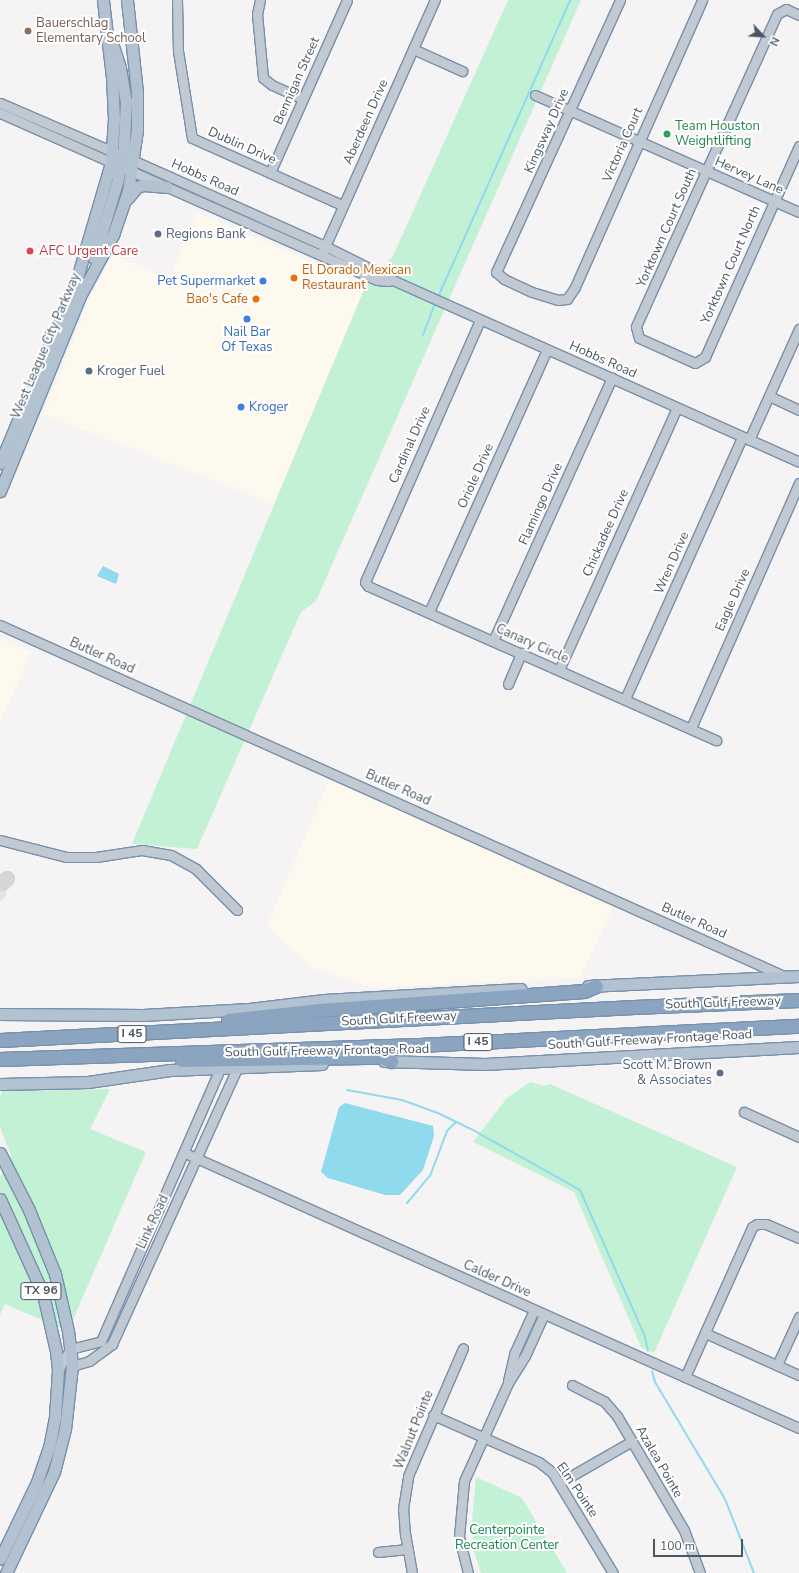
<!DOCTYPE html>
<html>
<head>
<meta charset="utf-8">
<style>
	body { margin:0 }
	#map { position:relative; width:799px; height:1573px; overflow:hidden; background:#f5f3f3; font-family:"Nunito Sans",sans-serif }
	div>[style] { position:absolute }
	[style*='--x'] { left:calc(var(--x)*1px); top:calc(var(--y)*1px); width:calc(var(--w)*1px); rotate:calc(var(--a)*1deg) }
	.commercial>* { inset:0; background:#fdf9ef }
	.airport>* { inset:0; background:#e2e4e7 }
	.green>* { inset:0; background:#c3f1d5 }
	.water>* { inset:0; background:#90daee }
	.stream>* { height:2px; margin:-1px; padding:0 1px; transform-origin:1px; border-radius:1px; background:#90daee }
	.taxiway>* { height:16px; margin:-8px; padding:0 8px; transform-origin:8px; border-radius:8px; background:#d5d6d8 }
	.roads { filter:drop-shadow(1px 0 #7690ad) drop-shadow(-1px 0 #7690ad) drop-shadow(0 1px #7690ad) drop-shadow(0 -1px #7690ad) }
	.minor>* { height:9px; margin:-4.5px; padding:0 4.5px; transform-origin:4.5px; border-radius:4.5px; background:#c1cad2 }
	.major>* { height:11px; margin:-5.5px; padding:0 5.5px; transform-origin:5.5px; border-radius:5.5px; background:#b3c2d1 }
	.highway>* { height:13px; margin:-6.5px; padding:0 6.5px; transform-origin:6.5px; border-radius:6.5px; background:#8ba5c1 }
	.dots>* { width:11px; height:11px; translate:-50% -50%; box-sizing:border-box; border:2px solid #fff; border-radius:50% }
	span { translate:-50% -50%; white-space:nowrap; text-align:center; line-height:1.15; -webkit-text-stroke:4px #fff; paint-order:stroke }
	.shield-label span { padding:1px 3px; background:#fff; border:1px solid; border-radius:3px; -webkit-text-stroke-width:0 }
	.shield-label { font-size:12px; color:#4a5661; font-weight:700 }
	.education-label { font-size:13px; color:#785e54 }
	.left { translate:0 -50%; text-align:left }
	.street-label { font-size:13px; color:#4a5661 }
	.leisure-label { font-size:13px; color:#27864d }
	.service-label { font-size:13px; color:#4e5e75 }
	.right { translate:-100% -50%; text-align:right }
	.health-label { font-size:13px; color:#be3a42 }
	.food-label { font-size:13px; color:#c56008 }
	.shop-label { font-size:13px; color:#366cbe }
	.park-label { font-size:13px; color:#17864f }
	.north { position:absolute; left:743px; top:16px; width:40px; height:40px; -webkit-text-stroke:3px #fff; paint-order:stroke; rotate:115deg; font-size:11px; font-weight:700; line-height:16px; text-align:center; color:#4a5661 }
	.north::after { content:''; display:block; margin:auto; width:14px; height:18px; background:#4a5661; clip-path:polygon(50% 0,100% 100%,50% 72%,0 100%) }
	.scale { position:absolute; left:653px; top:1539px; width:90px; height:18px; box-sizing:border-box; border:2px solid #4a5661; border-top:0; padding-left:5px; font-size:12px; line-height:14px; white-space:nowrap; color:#4a5661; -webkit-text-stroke:3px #fff; paint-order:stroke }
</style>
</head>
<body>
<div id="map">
	<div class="commercial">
		<i style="clip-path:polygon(196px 212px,366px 285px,274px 504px,43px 414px,91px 295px,113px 255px,169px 279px)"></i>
		<i style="clip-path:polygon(0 638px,32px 652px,0 722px)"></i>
		<i style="clip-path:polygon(329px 780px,614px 905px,580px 978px,372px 988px,312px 968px,267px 926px)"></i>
	</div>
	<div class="airport">
		<i style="clip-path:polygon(10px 871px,13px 877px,5px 884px,6px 896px,0 902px,0 880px)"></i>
	</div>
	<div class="green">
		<i style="clip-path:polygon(508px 0,581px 0,316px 601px,301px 612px,197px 849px,132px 844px,366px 285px,393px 256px)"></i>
		<i style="clip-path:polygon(530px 1082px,544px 1086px,550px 1084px,737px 1167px,654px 1353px,641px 1347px,574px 1192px,473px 1142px,507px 1098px)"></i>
		<i style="clip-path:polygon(110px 1089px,90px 1129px,146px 1152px,68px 1331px,5px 1304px,0 1315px,0 1177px,11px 1155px,0 1127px,0 1096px,3px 1091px)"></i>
		<i style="clip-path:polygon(476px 1477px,522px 1498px,567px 1573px,481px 1573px,474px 1552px,472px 1522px)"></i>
	</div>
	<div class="water">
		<i style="clip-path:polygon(103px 566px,119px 574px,116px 584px,97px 576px)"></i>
		<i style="clip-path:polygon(345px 1103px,433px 1126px,434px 1136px,423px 1170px,400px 1195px,385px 1195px,328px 1178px,321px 1172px,339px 1107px)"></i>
	</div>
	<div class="stream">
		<i style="--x:438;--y:297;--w:325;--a:-66"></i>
		<i style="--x:423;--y:335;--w:34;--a:-69"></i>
		<i style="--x:347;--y:1090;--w:56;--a:10.3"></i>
		<i style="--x:402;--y:1100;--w:38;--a:20"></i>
		<i style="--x:438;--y:1113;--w:39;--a:26"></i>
		<i style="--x:473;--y:1130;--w:123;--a:29.3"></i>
		<i style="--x:580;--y:1190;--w:161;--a:66.1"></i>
		<i style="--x:645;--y:1337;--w:14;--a:78"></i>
		<i style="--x:407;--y:1203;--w:35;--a:-50"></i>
		<i style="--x:430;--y:1176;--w:48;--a:-69.3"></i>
		<i style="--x:447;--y:1131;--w:13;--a:-45"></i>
		<i style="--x:652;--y:1371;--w:11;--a:75"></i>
		<i style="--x:655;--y:1382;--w:136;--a:59.1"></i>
		<i style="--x:725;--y:1499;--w:79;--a:68.6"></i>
	</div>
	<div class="taxiway">
		<i style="--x:3;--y:883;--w:6;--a:-45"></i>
	</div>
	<div class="roads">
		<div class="minor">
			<i style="--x:177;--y:0;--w:51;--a:88.9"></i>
			<i style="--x:178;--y:51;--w:88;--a:80.9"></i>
			<i style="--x:192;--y:138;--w:164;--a:24.1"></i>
			<i style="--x:260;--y:0;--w:14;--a:102"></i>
			<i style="--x:257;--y:14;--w:64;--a:84.6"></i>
			<i style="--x:263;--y:78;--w:11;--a:38"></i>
			<i style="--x:272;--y:85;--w:34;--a:24"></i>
			<i style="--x:620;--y:0;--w:299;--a:114.5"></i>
			<i style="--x:496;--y:272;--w:11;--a:41"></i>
			<i style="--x:504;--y:279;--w:31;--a:25"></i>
			<i style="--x:532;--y:292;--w:27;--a:17"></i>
			<i style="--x:558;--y:300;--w:9;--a:-6"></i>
			<i style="--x:567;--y:299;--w:14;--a:-56"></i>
			<i style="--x:575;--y:287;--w:314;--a:-66.1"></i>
			<i style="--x:799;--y:15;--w:14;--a:-155"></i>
			<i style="--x:786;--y:9;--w:10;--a:151"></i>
			<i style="--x:777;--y:14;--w:343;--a:114.3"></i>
			<i style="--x:636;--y:327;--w:11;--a:75"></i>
			<i style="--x:639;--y:338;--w:61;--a:24.1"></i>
			<i style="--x:695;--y:363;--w:12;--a:-31"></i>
			<i style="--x:705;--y:357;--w:231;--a:-66"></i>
			<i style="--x:413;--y:49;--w:54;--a:24.2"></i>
			<i style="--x:535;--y:95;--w:289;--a:23.9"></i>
			<i style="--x:0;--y:103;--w:126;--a:23.3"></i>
			<i style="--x:0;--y:113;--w:412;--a:23.9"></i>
			<i style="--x:377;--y:280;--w:12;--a:5"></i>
			<i style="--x:128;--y:158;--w:216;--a:24.1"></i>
			<i style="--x:325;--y:246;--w:80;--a:26.6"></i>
			<i style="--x:397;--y:282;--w:440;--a:24.1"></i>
			<i style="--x:270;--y:173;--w:189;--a:-66"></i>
			<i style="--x:323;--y:251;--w:275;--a:-66"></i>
			<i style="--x:480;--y:320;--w:286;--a:113.7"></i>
			<i style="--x:365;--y:582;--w:5;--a:53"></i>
			<i style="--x:368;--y:586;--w:381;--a:23.9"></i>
			<i style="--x:769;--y:396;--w:33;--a:25"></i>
			<i style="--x:749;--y:440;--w:122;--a:-65.8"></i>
			<i style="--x:429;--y:612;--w:287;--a:-65.8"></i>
			<i style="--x:0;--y:625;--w:859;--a:24.12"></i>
			<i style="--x:493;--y:641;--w:289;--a:-65.7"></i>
			<i style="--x:559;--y:670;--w:287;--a:-65.8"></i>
			<i style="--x:508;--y:684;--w:34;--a:-67"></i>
			<i style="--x:625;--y:699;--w:286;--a:-65.9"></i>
			<i style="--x:691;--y:728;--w:268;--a:-66.2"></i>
			<i style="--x:0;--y:840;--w:68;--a:14.4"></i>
			<i style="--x:66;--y:857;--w:30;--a:0"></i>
			<i style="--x:96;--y:857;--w:47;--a:-8.7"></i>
			<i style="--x:142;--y:850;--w:29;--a:10"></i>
			<i style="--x:171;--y:855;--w:29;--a:29"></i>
			<i style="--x:196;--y:869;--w:58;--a:45"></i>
			<i style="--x:744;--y:1112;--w:60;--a:24.4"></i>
			<i style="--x:185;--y:1153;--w:673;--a:24.13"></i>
			<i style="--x:705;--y:1333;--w:103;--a:24.1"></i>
			<i style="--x:777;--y:1365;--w:53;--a:-65.4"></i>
			<i style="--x:72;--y:1366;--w:18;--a:-16"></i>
			<i style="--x:89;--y:1361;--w:29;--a:-36"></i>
			<i style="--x:112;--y:1344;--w:303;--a:-65.6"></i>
			<i style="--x:58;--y:1370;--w:24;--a:-60"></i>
			<i style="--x:70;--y:1349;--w:32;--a:-14"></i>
			<i style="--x:101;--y:1341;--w:298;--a:-66.4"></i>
			<i style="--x:685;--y:1377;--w:164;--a:-65.9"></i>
			<i style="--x:752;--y:1227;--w:6;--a:-31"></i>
			<i style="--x:757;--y:1224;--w:9;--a:0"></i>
			<i style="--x:766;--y:1224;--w:36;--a:23"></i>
			<i style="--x:508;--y:1381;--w:28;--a:-77"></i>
			<i style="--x:514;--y:1354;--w:48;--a:-65.6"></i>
			<i style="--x:572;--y:1385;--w:36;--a:27"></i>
			<i style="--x:604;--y:1401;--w:20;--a:49"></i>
			<i style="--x:617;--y:1416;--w:132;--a:59.6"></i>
			<i style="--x:684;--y:1530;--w:46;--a:69.6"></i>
			<i style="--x:433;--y:1415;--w:116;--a:23.9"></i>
			<i style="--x:539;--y:1462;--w:16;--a:38"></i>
			<i style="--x:552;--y:1472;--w:118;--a:58.9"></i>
			<i style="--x:559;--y:1483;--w:84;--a:-29.9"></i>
			<i style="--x:378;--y:1552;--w:29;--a:-6"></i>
			<i style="--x:412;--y:1573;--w:39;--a:-100"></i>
			<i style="--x:405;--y:1535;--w:26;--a:-94"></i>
			<i style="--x:403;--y:1509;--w:33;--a:-81"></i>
			<i style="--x:408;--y:1476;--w:139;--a:-66.7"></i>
			<i style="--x:468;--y:1573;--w:37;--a:-104"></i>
			<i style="--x:459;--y:1537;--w:56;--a:-84.9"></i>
			<i style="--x:464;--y:1481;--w:107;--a:-65.8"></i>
			<i style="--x:508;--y:1383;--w:32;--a:-58"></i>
			<i style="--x:525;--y:1356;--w:46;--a:-65.7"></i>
		</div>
		<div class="major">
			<i style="--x:112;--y:43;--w:26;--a:72"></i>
			<i style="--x:120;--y:68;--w:34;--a:80"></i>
			<i style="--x:126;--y:101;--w:62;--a:92.8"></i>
			<i style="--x:127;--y:199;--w:16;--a:-50"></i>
			<i style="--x:137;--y:187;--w:7;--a:-16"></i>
			<i style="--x:144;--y:185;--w:23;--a:5"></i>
			<i style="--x:94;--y:258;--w:83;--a:-73.1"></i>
			<i style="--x:118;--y:179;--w:24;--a:-81"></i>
			<i style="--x:0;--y:463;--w:193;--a:-67.2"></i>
			<i style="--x:75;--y:285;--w:127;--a:-73.6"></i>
			<i style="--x:111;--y:163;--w:44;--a:-86.1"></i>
			<i style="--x:114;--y:119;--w:42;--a:-92.7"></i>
			<i style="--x:112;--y:77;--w:78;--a:-96.7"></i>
			<i style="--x:0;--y:491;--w:209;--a:-67.7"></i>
			<i style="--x:79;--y:298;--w:72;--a:-61.6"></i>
			<i style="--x:113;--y:235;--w:46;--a:-71.2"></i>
			<i style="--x:128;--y:191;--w:62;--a:-81.6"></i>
			<i style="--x:137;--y:130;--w:38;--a:-90"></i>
			<i style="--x:137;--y:92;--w:93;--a:-96.2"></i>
			<i style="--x:588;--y:986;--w:211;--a:-2.7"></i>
			<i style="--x:0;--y:1014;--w:143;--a:0.4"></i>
			<i style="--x:143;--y:1015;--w:106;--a:-3.2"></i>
			<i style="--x:249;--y:1009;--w:76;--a:-6.8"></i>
			<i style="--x:324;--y:1000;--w:197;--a:-3.2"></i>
			<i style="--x:384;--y:1061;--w:101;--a:1.7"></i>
			<i style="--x:485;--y:1064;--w:314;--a:-3.1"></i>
			<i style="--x:0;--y:1084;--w:88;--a:-1.3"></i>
			<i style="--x:88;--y:1082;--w:83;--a:-8.3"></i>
			<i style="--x:170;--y:1070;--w:152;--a:-2.3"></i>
			<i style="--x:0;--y:1153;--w:64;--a:63"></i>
			<i style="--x:29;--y:1210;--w:69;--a:67.9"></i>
			<i style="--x:55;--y:1274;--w:58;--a:77.2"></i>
			<i style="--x:68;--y:1331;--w:35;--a:83"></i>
			<i style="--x:72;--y:1366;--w:63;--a:96.3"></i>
			<i style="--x:65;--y:1429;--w:44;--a:104.3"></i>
			<i style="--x:54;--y:1472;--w:112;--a:115.4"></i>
			<i style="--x:0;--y:1199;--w:104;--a:65.6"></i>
			<i style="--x:43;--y:1294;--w:58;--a:77.2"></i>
			<i style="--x:56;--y:1351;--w:19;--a:84"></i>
			<i style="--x:58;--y:1370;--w:47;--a:93.7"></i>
			<i style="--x:55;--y:1417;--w:31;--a:101"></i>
			<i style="--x:49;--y:1447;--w:37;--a:109"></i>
			<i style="--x:37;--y:1482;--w:85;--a:115.7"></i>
		</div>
		<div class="highway">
			<i style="--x:228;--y:1020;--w:92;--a:-6.3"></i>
			<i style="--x:319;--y:1010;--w:266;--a:-4.1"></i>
			<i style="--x:584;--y:991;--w:13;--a:-23"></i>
			<i style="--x:0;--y:1040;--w:635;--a:-2.98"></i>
			<i style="--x:634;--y:1007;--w:165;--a:-2.4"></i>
			<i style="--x:0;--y:1059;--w:419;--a:-1.9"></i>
			<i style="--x:419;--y:1045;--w:380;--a:-2.9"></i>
			<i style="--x:182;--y:1060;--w:199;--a:-0.9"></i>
			<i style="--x:381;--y:1057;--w:11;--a:22"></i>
		</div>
	</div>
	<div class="dots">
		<i style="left:28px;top:31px;background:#8d6e63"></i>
		<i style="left:667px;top:134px;background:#2e9e5b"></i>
		<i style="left:158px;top:234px;background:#5c6f8a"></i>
		<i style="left:30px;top:251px;background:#e0444e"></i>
		<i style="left:294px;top:278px;background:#e8710a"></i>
		<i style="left:263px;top:281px;background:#3f7fe0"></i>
		<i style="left:256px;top:299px;background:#e8710a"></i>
		<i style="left:247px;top:319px;background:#3f7fe0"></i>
		<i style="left:89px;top:371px;background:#5c6f8a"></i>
		<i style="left:241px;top:407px;background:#3f7fe0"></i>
		<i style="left:720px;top:1073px;background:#5c6f8a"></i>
	</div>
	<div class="shield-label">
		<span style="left:132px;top:1034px">I 45</span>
		<span style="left:478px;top:1042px">I 45</span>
		<span style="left:41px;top:1291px">TX 96</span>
	</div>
	<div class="education-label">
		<span class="left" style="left:36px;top:31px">Bauerschlag<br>Elementary School</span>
	</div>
	<div class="street-label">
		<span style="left:297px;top:81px;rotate:-66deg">Bennigan Street</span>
		<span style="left:366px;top:122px;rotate:-66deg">Aberdeen Drive</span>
		<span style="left:547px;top:131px;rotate:-66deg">Kingsway Drive</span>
		<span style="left:623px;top:145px;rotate:-66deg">Victoria Court</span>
		<span style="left:242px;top:146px;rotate:24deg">Dublin Drive</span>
		<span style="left:749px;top:176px;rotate:24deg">Hervey Lane</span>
		<span style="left:205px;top:178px;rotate:24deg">Hobbs Road</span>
		<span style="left:667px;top:228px;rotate:-66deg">Yorktown Court South</span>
		<span style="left:731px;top:265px;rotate:-66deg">Yorktown Court North</span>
		<span style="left:46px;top:346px;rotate:-67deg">West League City Parkway</span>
		<span style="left:603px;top:360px;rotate:24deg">Hobbs Road</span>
		<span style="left:410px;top:445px;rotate:-66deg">Cardinal Drive</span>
		<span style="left:476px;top:476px;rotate:-66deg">Oriole Drive</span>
		<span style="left:541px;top:504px;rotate:-66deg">Flamingo Drive</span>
		<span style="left:606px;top:533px;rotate:-66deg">Chickadee Drive</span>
		<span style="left:672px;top:563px;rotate:-66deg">Wren Drive</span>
		<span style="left:733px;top:600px;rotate:-66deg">Eagle Drive</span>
		<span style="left:532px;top:644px;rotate:24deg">Canary Circle</span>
		<span style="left:102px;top:656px;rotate:24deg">Butler Road</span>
		<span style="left:398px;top:788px;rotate:24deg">Butler Road</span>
		<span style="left:694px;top:921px;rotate:24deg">Butler Road</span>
		<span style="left:723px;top:1003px;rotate:-2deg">South Gulf Freeway</span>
		<span style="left:399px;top:1019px;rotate:-3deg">South Gulf Freeway</span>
		<span style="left:650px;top:1040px;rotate:-3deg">South Gulf Freeway Frontage Road</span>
		<span style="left:327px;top:1051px;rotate:-1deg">South Gulf Freeway Frontage Road</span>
		<span style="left:153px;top:1222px;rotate:-65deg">Link Road</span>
		<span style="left:497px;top:1279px;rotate:24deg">Calder Drive</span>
		<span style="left:414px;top:1430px;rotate:-68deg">Walnut Pointe</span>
		<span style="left:659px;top:1462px;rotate:60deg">Azalea Pointe</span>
		<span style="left:577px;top:1490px;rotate:56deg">Elm Pointe</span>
	</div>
	<div class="leisure-label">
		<span class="left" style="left:675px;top:134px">Team Houston<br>Weightlifting</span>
	</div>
	<div class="service-label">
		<span class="left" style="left:166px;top:234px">Regions Bank</span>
		<span class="left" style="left:97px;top:371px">Kroger Fuel</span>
		<span class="right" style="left:712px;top:1073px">Scott M. Brown<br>&amp; Associates</span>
	</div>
	<div class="health-label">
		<span class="left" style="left:39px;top:251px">AFC Urgent Care</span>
	</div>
	<div class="food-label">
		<span class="left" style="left:302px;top:278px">El Dorado Mexican<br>Restaurant</span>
		<span class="right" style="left:248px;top:299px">Bao's Cafe</span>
	</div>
	<div class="shop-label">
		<span class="right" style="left:255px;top:281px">Pet Supermarket</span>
		<span style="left:247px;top:340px">Nail Bar<br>Of Texas</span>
		<span class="left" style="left:249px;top:407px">Kroger</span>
	</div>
	<div class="park-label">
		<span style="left:507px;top:1538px">Centerpointe<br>Recreation Center</span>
	</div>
	<div class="north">N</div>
	<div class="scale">100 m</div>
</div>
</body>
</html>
